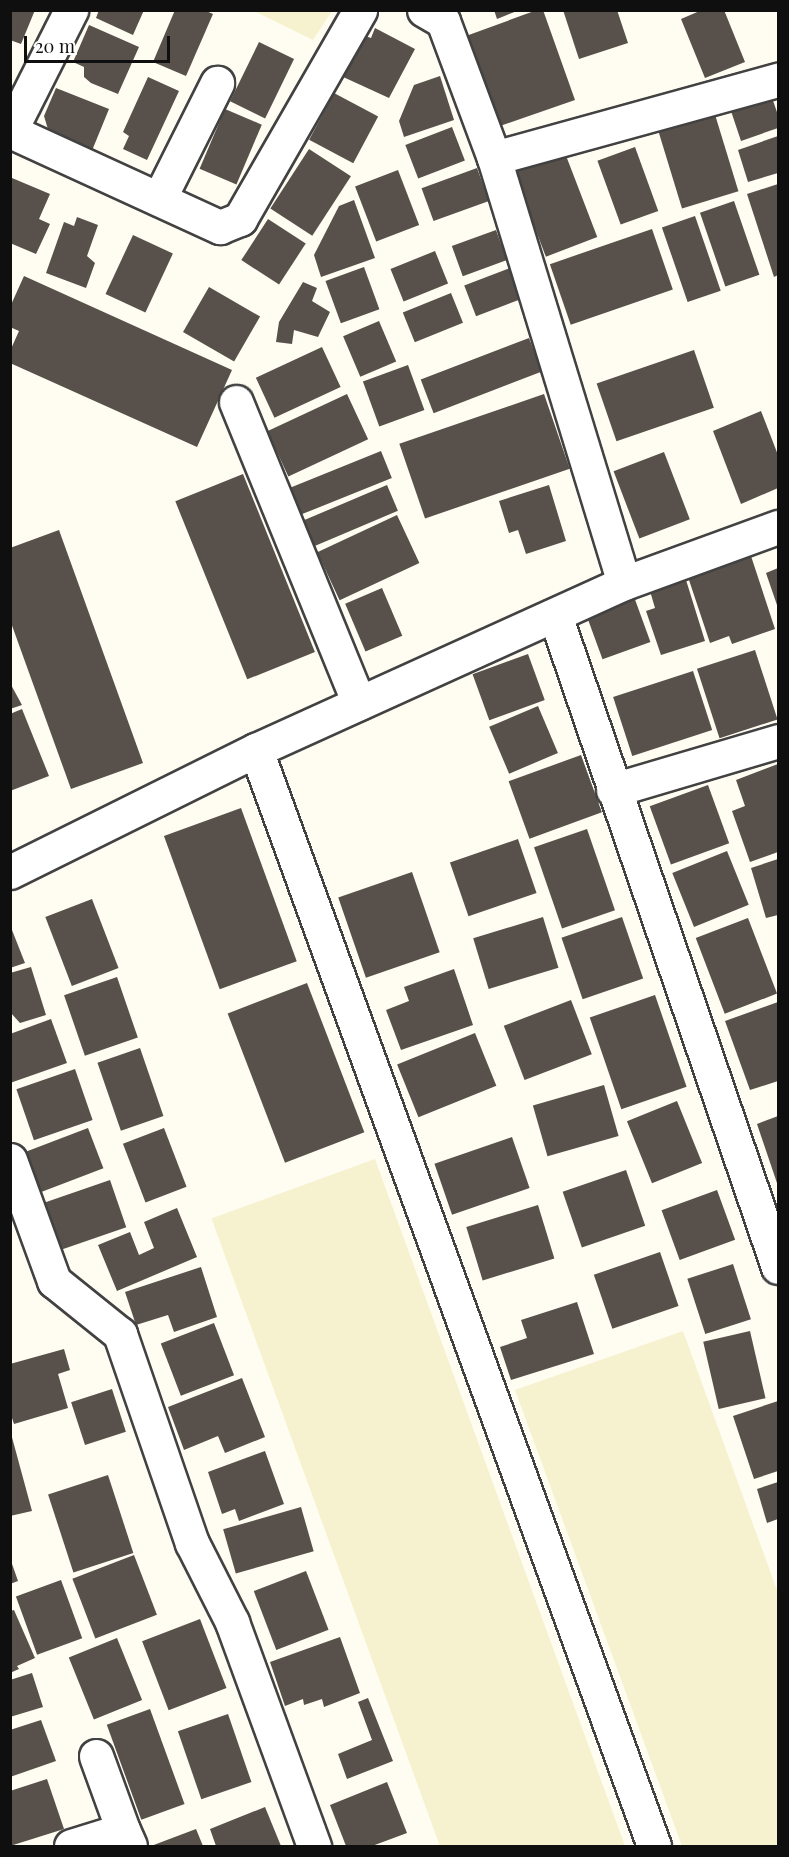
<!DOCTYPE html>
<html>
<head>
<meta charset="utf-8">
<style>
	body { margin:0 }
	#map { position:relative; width:789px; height:1857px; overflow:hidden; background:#fffcf1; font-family:"Playfair Display",serif }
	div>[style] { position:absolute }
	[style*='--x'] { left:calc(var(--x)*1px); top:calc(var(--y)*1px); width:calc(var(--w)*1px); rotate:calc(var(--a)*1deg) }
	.farmland>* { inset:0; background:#f6f2d0; transform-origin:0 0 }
	.building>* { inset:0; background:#58504b; transform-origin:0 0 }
	.roads { filter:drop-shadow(2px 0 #424242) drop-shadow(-2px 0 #424242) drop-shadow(0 2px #424242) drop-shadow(0 -2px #424242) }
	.minor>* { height:33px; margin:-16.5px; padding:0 16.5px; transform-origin:16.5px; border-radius:16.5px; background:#fff }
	span { translate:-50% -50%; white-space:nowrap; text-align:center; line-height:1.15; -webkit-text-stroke:6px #fff; paint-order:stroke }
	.frame { position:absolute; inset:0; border:12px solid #0f0f0f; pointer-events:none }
	.scale { position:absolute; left:24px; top:36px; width:146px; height:27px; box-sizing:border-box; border:3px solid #0f0f0f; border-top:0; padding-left:8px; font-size:18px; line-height:21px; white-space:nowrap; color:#0f0f0f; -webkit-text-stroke:4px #fff; paint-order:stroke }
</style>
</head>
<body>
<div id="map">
	<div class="farmland">
		<i style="clip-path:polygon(254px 11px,332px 10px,332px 11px,313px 40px)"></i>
		<i style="left:375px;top:1159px;width:731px;height:174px;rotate:70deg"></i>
		<i style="clip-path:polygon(683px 1331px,778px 1593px,778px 1846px,682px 1846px,515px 1390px)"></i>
	</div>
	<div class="building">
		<i style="clip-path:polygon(10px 10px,35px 10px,21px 44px,10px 40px)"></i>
		<i style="clip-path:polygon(99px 10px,144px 10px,133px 35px,96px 18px)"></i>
		<i style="clip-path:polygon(175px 10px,204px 10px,213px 14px,186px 76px,153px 62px)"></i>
		<i style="clip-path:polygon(494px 10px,517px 10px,517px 11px,497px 19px)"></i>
		<i style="clip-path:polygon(537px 10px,543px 10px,575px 100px,497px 127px,466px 36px)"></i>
		<i style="clip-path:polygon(563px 10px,617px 10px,628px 43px,579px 59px)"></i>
		<i style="clip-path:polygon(702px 10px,724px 10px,745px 62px,705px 78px,681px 19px)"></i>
		<i style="clip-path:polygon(89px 25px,139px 47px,118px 94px,91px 83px,84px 77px,84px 67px,73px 62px)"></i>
		<i style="clip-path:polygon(375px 28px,415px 49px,389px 98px,341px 76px,363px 35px,371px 38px)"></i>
		<i style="left:259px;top:42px;width:39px;height:66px;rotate:26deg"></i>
		<i style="clip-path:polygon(440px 76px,454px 120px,404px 137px,399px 121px,414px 85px)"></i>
		<i style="clip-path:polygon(148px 77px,179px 91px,147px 160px,123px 149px,129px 136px,123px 132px)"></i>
		<i style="clip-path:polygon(56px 88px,109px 109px,91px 153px,50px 136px,44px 116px)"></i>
		<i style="clip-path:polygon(770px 92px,778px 115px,778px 128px,741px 141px,729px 105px)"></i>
		<i style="left:334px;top:93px;width:50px;height:53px;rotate:28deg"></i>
		<i style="left:713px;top:108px;width:87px;height:59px;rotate:73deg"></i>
		<i style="left:225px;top:109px;width:40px;height:65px;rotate:23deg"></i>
		<i style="left:452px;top:127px;width:36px;height:50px;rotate:69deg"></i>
		<i style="clip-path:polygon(778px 136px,778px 173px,748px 182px,738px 150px)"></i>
		<i style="left:635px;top:147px;width:68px;height:40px;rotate:70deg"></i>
		<i style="left:309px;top:149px;width:50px;height:71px;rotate:33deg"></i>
		<i style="left:565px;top:153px;width:90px;height:55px;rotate:69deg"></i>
		<i style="left:477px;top:168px;width:35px;height:59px;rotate:70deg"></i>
		<i style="left:398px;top:170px;width:59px;height:46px;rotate:69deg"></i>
		<i style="clip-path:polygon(12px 178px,50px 194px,39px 219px,50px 224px,36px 254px,10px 243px)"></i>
		<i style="clip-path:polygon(778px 184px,778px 275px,774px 277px,747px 194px)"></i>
		<i style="clip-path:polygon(354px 200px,375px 258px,321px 277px,314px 255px,339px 206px)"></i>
		<i style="left:734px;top:201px;width:78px;height:36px;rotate:71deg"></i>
		<i style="left:695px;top:216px;width:79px;height:35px;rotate:71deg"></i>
		<i style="clip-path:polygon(77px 217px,98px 225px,87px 256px,95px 263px,86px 288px,46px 273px,64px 222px,74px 226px)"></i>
		<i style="left:268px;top:219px;width:45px;height:49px;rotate:33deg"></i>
		<i style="left:652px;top:229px;width:64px;height:108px;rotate:71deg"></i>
		<i style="left:496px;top:230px;width:32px;height:47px;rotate:70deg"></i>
		<i style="left:133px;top:235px;width:44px;height:65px;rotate:25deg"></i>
		<i style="left:435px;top:251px;width:35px;height:48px;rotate:68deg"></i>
		<i style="left:364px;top:267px;width:45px;height:41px;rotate:70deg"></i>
		<i style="left:510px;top:268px;width:33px;height:49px;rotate:69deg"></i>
		<i style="clip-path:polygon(24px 276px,232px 370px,197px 447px,10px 363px,10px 351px,19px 331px,10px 327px,10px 307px)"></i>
		<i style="clip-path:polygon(303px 282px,317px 288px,312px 301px,330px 312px,318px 337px,294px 330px,292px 344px,276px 342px,279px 322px)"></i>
		<i style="left:209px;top:287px;width:59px;height:52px;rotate:30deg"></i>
		<i style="left:451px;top:293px;width:32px;height:52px;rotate:68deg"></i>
		<i style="left:379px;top:321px;width:44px;height:39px;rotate:67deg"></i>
		<i style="left:529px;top:338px;width:36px;height:116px;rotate:69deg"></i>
		<i style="left:322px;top:347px;width:44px;height:73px;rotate:65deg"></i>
		<i style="left:694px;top:350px;width:61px;height:103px;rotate:71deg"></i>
		<i style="left:408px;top:365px;width:48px;height:48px;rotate:70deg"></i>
		<i style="left:347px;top:394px;width:50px;height:88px;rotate:65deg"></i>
		<i style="left:544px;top:394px;width:79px;height:153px;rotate:71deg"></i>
		<i style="clip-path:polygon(761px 411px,778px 455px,778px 488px,741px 504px,713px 431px)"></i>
		<i style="left:381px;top:451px;width:29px;height:98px;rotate:68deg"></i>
		<i style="left:664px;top:452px;width:72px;height:54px;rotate:69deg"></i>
		<i style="left:243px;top:474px;width:192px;height:73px;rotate:68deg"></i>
		<i style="left:387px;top:485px;width:28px;height:91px;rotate:67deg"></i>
		<i style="clip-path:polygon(549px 485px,566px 541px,526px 554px,518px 530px,509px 533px,499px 501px)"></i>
		<i style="left:397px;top:515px;width:53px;height:88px;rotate:65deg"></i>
		<i style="clip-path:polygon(59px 530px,143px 763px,71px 789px,10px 620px,10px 548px)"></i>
		<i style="clip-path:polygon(751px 556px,775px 629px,732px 644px,729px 636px,710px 643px,688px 577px)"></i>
		<i style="clip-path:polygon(778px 568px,778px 608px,766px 573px)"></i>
		<i style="clip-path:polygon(686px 580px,705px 641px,661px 655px,646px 611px,655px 608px,650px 591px)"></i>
		<i style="left:382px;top:588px;width:52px;height:40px;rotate:67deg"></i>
		<i style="left:633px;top:594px;width:51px;height:51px;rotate:70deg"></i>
		<i style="left:755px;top:650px;width:73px;height:61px;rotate:72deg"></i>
		<i style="left:528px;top:654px;width:49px;height:59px;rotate:70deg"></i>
		<i style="left:693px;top:671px;width:62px;height:84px;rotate:72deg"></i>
		<i style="clip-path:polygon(10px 683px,22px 705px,10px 709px)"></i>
		<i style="left:538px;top:706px;width:51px;height:53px;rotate:67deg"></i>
		<i style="clip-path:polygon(22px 709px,49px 776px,10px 791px,10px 714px)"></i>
		<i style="left:581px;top:755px;width:61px;height:77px;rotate:70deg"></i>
		<i style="clip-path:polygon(778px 764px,778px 852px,750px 862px,732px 811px,745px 806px,736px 780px)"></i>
		<i style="left:708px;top:785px;width:62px;height:62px;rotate:70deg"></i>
		<i style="left:241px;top:808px;width:163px;height:82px;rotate:70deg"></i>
		<i style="left:587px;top:829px;width:86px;height:56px;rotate:71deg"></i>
		<i style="left:518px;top:839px;width:57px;height:72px;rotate:71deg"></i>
		<i style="left:727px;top:851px;width:58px;height:59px;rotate:68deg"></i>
		<i style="clip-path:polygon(778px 859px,778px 915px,766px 918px,751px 868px)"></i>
		<i style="left:412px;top:872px;width:85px;height:78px;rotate:71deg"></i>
		<i style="left:92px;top:899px;width:74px;height:50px;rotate:69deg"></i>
		<i style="left:543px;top:917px;width:53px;height:73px;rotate:73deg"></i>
		<i style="left:622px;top:917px;width:65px;height:64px;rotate:71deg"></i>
		<i style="left:748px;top:918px;width:81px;height:56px;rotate:69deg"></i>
		<i style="clip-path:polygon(10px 925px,25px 963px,10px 968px)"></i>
		<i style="clip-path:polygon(31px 967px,46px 1015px,20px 1023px,10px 1012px,10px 973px)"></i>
		<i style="clip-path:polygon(454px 969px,473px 1025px,401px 1050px,386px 1010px,409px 1001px,404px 987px)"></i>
		<i style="left:117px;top:977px;width:64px;height:56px;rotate:71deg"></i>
		<i style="left:307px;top:983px;width:160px;height:85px;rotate:69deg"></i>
		<i style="left:655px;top:995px;width:97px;height:69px;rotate:71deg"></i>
		<i style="left:571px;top:1000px;width:58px;height:72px;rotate:69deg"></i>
		<i style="clip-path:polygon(778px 1002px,778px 1081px,750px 1090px,725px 1021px)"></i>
		<i style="clip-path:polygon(51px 1019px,67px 1063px,10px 1083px,10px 1034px)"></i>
		<i style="left:475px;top:1033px;width:57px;height:84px;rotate:68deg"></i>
		<i style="left:140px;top:1048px;width:72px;height:45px;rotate:71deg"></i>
		<i style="left:75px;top:1069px;width:54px;height:62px;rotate:71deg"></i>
		<i style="left:604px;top:1085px;width:53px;height:74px;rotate:74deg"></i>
		<i style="left:677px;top:1101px;width:67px;height:54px;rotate:68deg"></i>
		<i style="clip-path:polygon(778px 1116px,778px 1186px,757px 1124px)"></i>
		<i style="left:88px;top:1128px;width:43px;height:68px;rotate:69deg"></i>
		<i style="left:164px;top:1128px;width:63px;height:44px;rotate:69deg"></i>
		<i style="left:512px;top:1137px;width:54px;height:82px;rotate:71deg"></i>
		<i style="left:626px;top:1170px;width:59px;height:67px;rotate:71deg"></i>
		<i style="left:110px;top:1180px;width:50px;height:72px;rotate:71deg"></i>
		<i style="left:717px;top:1190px;width:53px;height:59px;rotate:70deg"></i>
		<i style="left:538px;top:1205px;width:56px;height:75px;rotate:73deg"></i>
		<i style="clip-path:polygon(177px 1208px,197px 1257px,117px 1291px,98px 1245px,130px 1232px,139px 1255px,154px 1248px,144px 1222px)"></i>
		<i style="left:660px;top:1252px;width:57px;height:70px;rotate:71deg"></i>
		<i style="left:733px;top:1264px;width:58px;height:48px;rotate:72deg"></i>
		<i style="clip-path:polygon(201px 1267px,217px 1317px,174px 1332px,168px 1315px,136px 1325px,125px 1292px)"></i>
		<i style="clip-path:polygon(577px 1302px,594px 1354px,511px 1380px,500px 1347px,527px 1338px,521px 1320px)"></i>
		<i style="left:214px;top:1323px;width:56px;height:57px;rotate:69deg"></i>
		<i style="left:750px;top:1331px;width:69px;height:48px;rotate:77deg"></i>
		<i style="clip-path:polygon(64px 1349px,70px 1370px,58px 1374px,68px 1408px,14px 1424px,10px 1412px,10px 1364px)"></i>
		<i style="clip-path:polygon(242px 1378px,265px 1437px,225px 1453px,218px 1436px,184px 1450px,168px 1407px)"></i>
		<i style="left:112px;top:1389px;width:45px;height:43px;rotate:72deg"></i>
		<i style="clip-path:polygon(778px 1401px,778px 1471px,754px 1479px,733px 1416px)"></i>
		<i style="clip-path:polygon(10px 1430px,32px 1511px,10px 1516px)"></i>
		<i style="clip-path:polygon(265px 1451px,284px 1504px,239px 1521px,235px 1509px,222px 1514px,208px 1472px)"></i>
		<i style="left:108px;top:1475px;width:82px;height:63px;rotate:72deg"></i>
		<i style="clip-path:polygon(778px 1482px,778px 1519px,767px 1523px,757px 1489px)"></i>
		<i style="left:301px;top:1507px;width:46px;height:81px;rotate:74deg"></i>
		<i style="left:134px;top:1555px;width:64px;height:66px;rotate:69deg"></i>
		<i style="clip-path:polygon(11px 1561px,18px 1581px,10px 1584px,10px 1562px)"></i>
		<i style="left:306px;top:1571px;width:63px;height:56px;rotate:69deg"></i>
		<i style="left:61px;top:1580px;width:62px;height:48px;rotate:70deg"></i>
		<i style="clip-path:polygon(14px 1610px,35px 1658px,17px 1666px,19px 1669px,10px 1673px,10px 1611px)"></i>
		<i style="left:200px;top:1619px;width:74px;height:62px;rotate:69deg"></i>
		<i style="clip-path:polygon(340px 1637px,360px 1693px,324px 1707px,322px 1699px,304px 1705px,303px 1699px,285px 1706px,270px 1662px)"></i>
		<i style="left:117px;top:1638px;width:67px;height:52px;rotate:68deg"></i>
		<i style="clip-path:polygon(32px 1673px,43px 1707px,10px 1717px,10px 1680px)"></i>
		<i style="clip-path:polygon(368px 1698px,393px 1761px,347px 1779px,338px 1754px,372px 1740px,358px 1702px)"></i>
		<i style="left:150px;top:1709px;width:101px;height:46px;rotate:70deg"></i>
		<i style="left:228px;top:1714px;width:72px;height:53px;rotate:71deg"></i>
		<i style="clip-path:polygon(41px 1720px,56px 1761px,10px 1777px,10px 1730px)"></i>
		<i style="clip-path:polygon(47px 1779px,64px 1829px,10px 1846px,10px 1791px)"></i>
		<i style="clip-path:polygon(387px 1782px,407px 1833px,372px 1846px,346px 1846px,330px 1805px)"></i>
		<i style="clip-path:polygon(265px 1807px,281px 1846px,216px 1846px,210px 1829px)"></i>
		<i style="clip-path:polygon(196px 1829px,203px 1846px,151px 1846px)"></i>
	</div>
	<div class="roads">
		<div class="minor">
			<i style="--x:424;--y:10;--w:22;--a:30"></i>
			<i style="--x:443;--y:21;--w:146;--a:69.6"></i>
			<i style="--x:494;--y:158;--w:444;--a:73"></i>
			<i style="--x:10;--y:131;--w:231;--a:24.6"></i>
			<i style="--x:220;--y:227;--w:22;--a:-22"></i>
			<i style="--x:240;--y:219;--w:241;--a:-60.1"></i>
			<i style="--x:10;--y:131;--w:136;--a:-63.2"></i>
			<i style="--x:494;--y:158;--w:295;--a:-15.4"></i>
			<i style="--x:159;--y:199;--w:130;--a:-63.4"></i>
			<i style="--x:236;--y:402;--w:325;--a:67.8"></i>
			<i style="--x:555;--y:615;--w:689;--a:71.12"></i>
			<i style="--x:256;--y:750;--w:1166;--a:70.04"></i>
			<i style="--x:613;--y:790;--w:172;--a:-16.5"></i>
			<i style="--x:10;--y:872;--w:275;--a:-26.4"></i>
			<i style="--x:256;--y:750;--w:404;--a:-24.4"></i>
			<i style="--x:624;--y:583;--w:164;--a:-20"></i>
			<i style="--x:10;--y:1160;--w:129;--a:70"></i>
			<i style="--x:54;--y:1281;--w:85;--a:38.8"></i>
			<i style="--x:120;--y:1334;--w:221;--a:71"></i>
			<i style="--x:192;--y:1543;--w:89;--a:63.1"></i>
			<i style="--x:232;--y:1622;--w:239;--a:69.9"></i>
			<i style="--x:96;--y:1756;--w:79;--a:70"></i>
			<i style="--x:71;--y:1846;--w:54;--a:-17.1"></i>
			<i style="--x:123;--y:1830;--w:17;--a:66"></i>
		</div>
	</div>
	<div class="frame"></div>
	<div class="scale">20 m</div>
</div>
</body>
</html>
